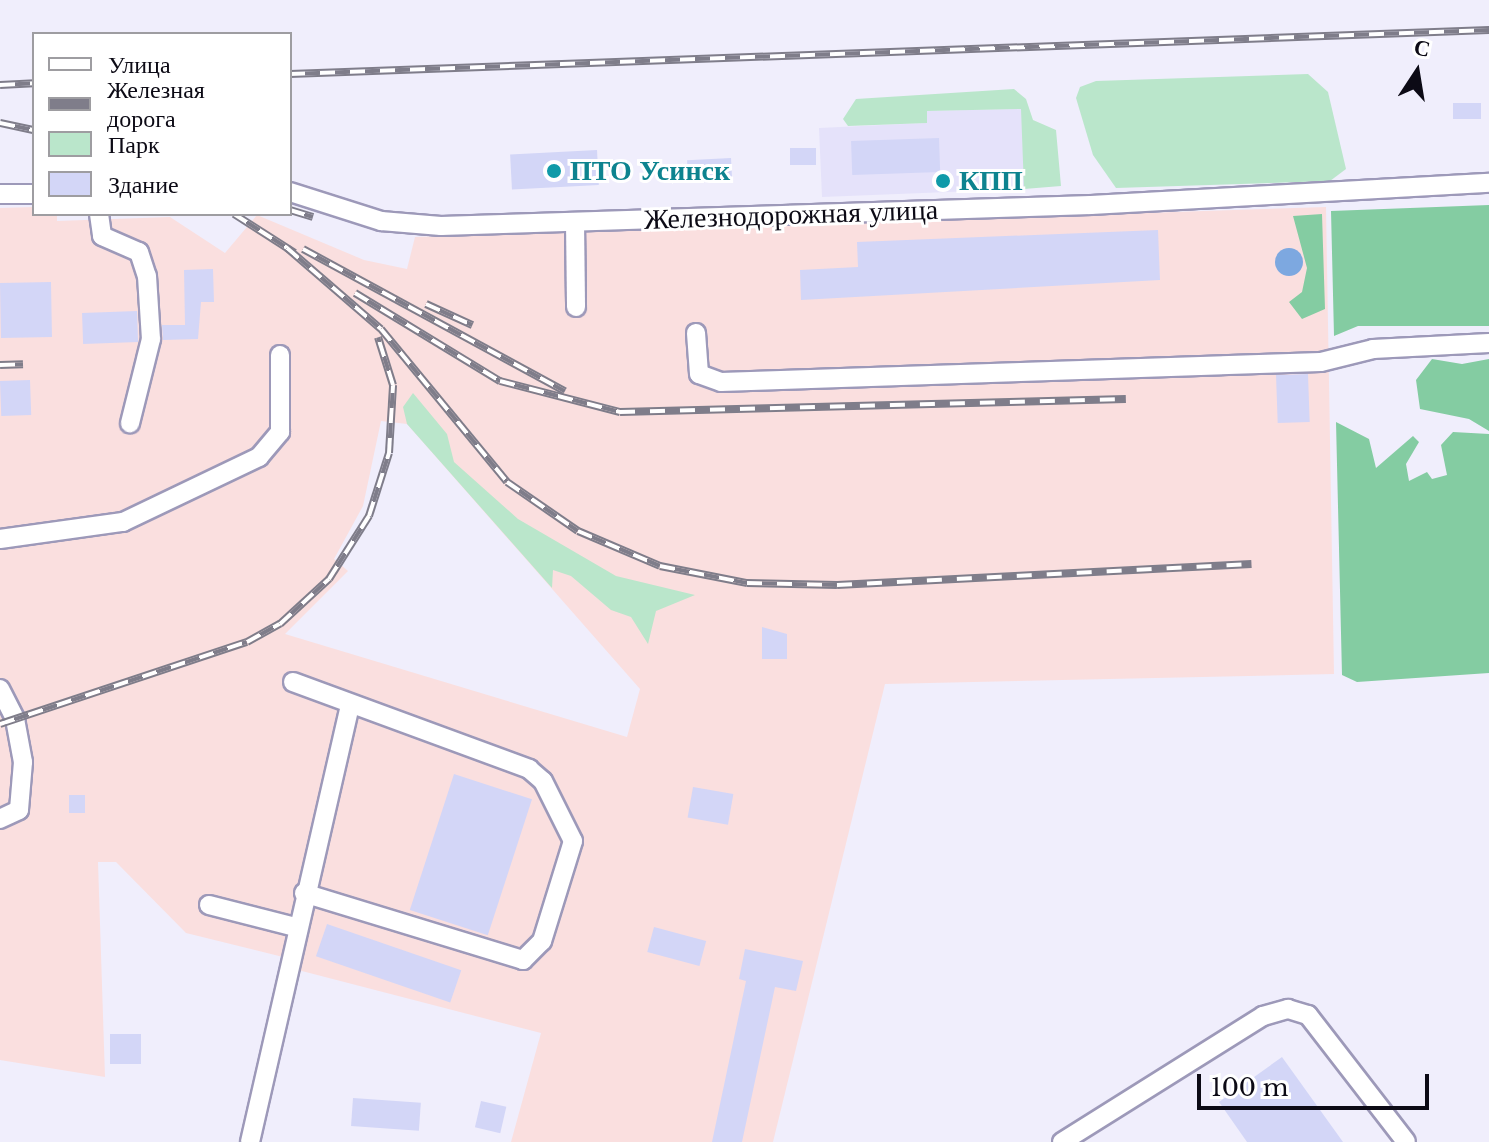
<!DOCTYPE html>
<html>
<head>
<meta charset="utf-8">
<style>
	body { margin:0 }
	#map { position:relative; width:1489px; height:1142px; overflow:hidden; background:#f0eefc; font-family:"Libre Baskerville",serif }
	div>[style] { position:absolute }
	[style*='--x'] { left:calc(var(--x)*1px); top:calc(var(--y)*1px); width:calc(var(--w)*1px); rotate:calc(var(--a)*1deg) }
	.built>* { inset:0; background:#e5e2fa }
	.industrial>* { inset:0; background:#fadfdf }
	.green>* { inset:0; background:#bae6cb }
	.forest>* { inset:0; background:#84cca2 }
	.water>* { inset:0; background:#7da8e0 }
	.round { border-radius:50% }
	.building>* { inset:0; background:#d3d6f7; transform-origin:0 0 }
	.roads { filter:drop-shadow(2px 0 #9d99b9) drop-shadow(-2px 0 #9d99b9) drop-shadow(0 2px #9d99b9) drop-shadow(0 -2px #9d99b9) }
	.minor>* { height:18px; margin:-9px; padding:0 9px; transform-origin:9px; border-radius:9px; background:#fff }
	.rail>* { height:8px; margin-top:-4px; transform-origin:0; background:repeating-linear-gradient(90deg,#fff 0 15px,#7f7d8a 0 30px); box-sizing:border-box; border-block:2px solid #7f7d8a }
	.dots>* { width:22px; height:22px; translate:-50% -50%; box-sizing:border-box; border:4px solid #fff; border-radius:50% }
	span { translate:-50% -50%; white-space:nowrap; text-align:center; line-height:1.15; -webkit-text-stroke:6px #fff; paint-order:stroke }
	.culture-label { font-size:28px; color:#0d838f; font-weight:700 }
	.left { translate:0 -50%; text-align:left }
	.street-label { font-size:28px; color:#0c0a15 }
	.legend { position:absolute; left:32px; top:32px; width:260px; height:184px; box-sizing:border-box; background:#fff; border:2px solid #9e9da1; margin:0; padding:10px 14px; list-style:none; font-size:24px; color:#0c0a15 }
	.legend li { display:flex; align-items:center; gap:16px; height:40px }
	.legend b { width:40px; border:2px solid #9e9da1 }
	.north { position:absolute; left:1377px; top:32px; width:80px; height:80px; -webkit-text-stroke:6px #fff; paint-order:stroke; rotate:12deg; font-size:22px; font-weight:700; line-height:32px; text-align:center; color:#0c0a15 }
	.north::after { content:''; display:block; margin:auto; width:28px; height:36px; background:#0c0a15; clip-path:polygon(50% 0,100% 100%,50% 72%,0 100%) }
	.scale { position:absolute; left:1197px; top:1074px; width:232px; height:36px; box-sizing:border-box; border:4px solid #0c0a15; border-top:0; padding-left:10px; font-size:24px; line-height:28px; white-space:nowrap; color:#0c0a15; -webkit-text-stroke:6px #fff; paint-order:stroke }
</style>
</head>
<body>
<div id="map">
	<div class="built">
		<i style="clip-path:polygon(1022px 109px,1024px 189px,822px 197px,819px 128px,926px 123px,926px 111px)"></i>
	</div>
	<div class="industrial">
		<i style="clip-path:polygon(evenodd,34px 207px,34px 214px,57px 214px,57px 221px,170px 217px,225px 253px,257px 215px,364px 260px,407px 269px,415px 237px,1326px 207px,1334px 674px,885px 684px,773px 1142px,511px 1142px,541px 1033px,298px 970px,299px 961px,186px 933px,116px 862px,98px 862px,105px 1077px,0 1060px,0 208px,34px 207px,381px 421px,407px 424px,640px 689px,627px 737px,285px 634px,348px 571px,334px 559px,363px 506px,381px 421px)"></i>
	</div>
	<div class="green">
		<i style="clip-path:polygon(1308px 74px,1328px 92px,1346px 169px,1330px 181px,1116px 188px,1093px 155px,1076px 98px,1080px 87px,1096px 81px)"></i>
		<i style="clip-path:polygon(1014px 89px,1026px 99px,1033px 120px,1056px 130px,1061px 186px,1024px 189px,1021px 109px,927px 111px,927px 123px,848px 126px,843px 119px,856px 99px)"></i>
		<i style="clip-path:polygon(413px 393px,447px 434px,454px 462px,518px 519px,616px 576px,695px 595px,656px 611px,648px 644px,631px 617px,611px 610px,571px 576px,553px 570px,552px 588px,407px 424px,403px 407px)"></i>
	</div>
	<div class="forest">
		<i style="clip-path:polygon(1489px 205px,1489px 326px,1358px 326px,1334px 336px,1331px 211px)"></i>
		<i style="clip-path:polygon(1322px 214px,1325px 309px,1302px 319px,1289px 302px,1302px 292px,1307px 268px,1293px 216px)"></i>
		<i style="clip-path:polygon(1432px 359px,1462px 364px,1489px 359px,1489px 431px,1469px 419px,1420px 409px,1416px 380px)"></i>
		<i style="clip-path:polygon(1336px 422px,1369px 439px,1376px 468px,1413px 436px,1419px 442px,1406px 464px,1409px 481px,1427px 472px,1432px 479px,1447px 475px,1441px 445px,1453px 432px,1489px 434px,1489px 673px,1357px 682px,1342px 675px)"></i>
	</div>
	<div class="water">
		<i class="round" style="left:1275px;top:248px;width:28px;height:28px"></i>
	</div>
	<div class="building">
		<i style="left:1481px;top:103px;width:16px;height:28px;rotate:90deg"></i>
		<i style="left:939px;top:138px;width:34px;height:88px;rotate:88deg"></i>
		<i style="left:816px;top:148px;width:17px;height:26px;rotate:90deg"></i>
		<i style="left:597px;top:150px;width:35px;height:87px;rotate:87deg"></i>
		<i style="left:731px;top:158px;width:22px;height:44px;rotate:87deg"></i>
		<i style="clip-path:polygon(1158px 230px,1160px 280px,801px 300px,800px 270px,858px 267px,857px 242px)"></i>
		<i style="clip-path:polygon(213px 269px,214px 302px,201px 302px,198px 339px,163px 340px,162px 325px,185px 325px,184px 270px)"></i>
		<i style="left:51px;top:282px;width:55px;height:51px;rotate:89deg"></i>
		<i style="left:137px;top:311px;width:31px;height:55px;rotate:88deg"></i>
		<i style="left:1308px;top:374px;width:48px;height:32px;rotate:88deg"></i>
		<i style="left:30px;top:380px;width:35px;height:30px;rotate:88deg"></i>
		<i style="clip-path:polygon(762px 627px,787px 634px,787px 659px,762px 659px)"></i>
		<i style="left:454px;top:774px;width:82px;height:143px;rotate:18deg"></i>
		<i style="left:693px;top:787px;width:41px;height:31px;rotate:10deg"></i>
		<i style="left:69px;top:795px;width:16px;height:18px"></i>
		<i style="left:327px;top:924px;width:142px;height:34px;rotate:19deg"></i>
		<i style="left:654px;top:927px;width:54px;height:26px;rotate:15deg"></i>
		<i style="clip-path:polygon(745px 949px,803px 961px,796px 991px,775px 987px,742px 1142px,712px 1142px,746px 981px,739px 979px)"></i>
		<i style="left:110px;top:1034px;width:31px;height:30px"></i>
		<i style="clip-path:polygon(1282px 1057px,1343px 1142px,1247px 1142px,1219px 1102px)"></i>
		<i style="left:353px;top:1098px;width:68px;height:28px;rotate:4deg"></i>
		<i style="left:481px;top:1101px;width:26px;height:27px;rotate:13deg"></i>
	</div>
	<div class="roads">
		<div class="minor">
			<i style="--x:290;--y:192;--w:96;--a:17.7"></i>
			<i style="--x:381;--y:221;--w:60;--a:4.8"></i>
			<i style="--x:441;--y:226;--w:650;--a:-1.85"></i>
			<i style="--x:1091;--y:205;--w:399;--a:-3.2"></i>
			<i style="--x:0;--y:194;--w:34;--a:0"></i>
			<i style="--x:99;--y:214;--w:22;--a:82"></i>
			<i style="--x:102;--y:236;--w:40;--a:23.4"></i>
			<i style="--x:139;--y:252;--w:25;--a:72"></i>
			<i style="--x:147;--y:276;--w:63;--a:86.4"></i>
			<i style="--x:151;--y:339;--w:87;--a:104"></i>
			<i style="--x:575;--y:222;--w:85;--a:89.3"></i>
			<i style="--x:696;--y:333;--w:41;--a:85.8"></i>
			<i style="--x:699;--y:374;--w:23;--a:20"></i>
			<i style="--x:721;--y:382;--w:600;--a:-1.91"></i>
			<i style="--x:1321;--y:362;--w:54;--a:-14"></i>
			<i style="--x:1373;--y:349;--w:116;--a:-3"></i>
			<i style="--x:0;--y:539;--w:124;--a:-7.9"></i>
			<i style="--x:123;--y:522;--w:151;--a:-25.5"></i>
			<i style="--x:259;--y:457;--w:33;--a:-50"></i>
			<i style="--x:280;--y:432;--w:77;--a:-90"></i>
			<i style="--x:293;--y:682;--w:252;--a:20.2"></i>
			<i style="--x:529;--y:769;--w:18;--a:41"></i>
			<i style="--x:543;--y:781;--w:67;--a:63.4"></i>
			<i style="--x:573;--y:841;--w:105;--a:107.2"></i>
			<i style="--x:542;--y:941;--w:27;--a:135"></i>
			<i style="--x:523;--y:960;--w:229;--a:-163"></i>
			<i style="--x:0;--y:689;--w:34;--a:63"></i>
			<i style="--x:15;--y:719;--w:44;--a:79.5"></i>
			<i style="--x:23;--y:762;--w:48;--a:94.8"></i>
			<i style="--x:19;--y:810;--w:21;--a:155"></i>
			<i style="--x:209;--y:905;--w:89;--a:14.3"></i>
			<i style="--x:250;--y:1142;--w:449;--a:-77.1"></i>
			<i style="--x:1062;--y:1142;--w:237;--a:-32.1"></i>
			<i style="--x:1263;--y:1016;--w:26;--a:-16"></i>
			<i style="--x:1288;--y:1009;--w:21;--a:17"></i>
			<i style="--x:1308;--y:1015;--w:160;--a:52.3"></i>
		</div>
	</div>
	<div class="rail">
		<i style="--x:290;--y:74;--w:1200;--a:-2.1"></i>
		<i style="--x:0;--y:85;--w:34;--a:-3"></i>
		<i style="--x:0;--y:123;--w:35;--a:12"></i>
		<i style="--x:290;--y:210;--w:24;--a:17"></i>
		<i style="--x:234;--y:214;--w:72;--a:32.6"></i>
		<i style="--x:287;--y:248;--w:124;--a:40.8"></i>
		<i style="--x:381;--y:329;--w:198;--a:50.5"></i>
		<i style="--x:507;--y:482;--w:86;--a:34.6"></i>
		<i style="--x:578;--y:531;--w:89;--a:23.1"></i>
		<i style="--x:660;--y:566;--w:89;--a:11.1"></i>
		<i style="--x:747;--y:583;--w:90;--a:1.3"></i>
		<i style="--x:837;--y:585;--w:415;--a:-2.9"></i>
		<i style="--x:303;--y:249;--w:298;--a:28.5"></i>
		<i style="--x:355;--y:293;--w:170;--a:31.3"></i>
		<i style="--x:500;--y:381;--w:124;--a:14.5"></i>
		<i style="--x:620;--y:412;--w:506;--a:-1.47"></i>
		<i style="--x:426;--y:304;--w:51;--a:24.5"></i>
		<i style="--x:0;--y:365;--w:23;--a:-2"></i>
		<i style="--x:0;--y:724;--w:260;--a:-18.4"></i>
		<i style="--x:247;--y:642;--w:38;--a:-29"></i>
		<i style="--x:280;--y:624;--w:67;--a:-42.6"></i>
		<i style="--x:329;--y:579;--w:75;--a:-57.6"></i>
		<i style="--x:369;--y:516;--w:66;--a:-72.4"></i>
		<i style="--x:389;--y:453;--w:68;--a:-86.6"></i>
		<i style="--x:393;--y:385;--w:50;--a:-107.4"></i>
	</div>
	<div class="dots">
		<i style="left:554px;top:171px;background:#0f9aa8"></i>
		<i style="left:943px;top:181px;background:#0f9aa8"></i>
	</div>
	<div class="culture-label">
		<span class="left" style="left:570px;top:171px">ПТО Усинск</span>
		<span class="left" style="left:959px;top:181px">КПП</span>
	</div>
	<div class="street-label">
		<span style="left:791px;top:215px;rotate:-2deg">Железнодорожная улица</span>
	</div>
	<ul class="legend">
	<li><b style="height:10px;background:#fff"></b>Улица</li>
	<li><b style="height:10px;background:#7f7d8a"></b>Железная дорога</li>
	<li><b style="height:22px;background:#bae6cb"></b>Парк</li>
	<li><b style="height:22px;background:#d3d6f7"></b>Здание</li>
	</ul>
	<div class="north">С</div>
	<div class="scale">100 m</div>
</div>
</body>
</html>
